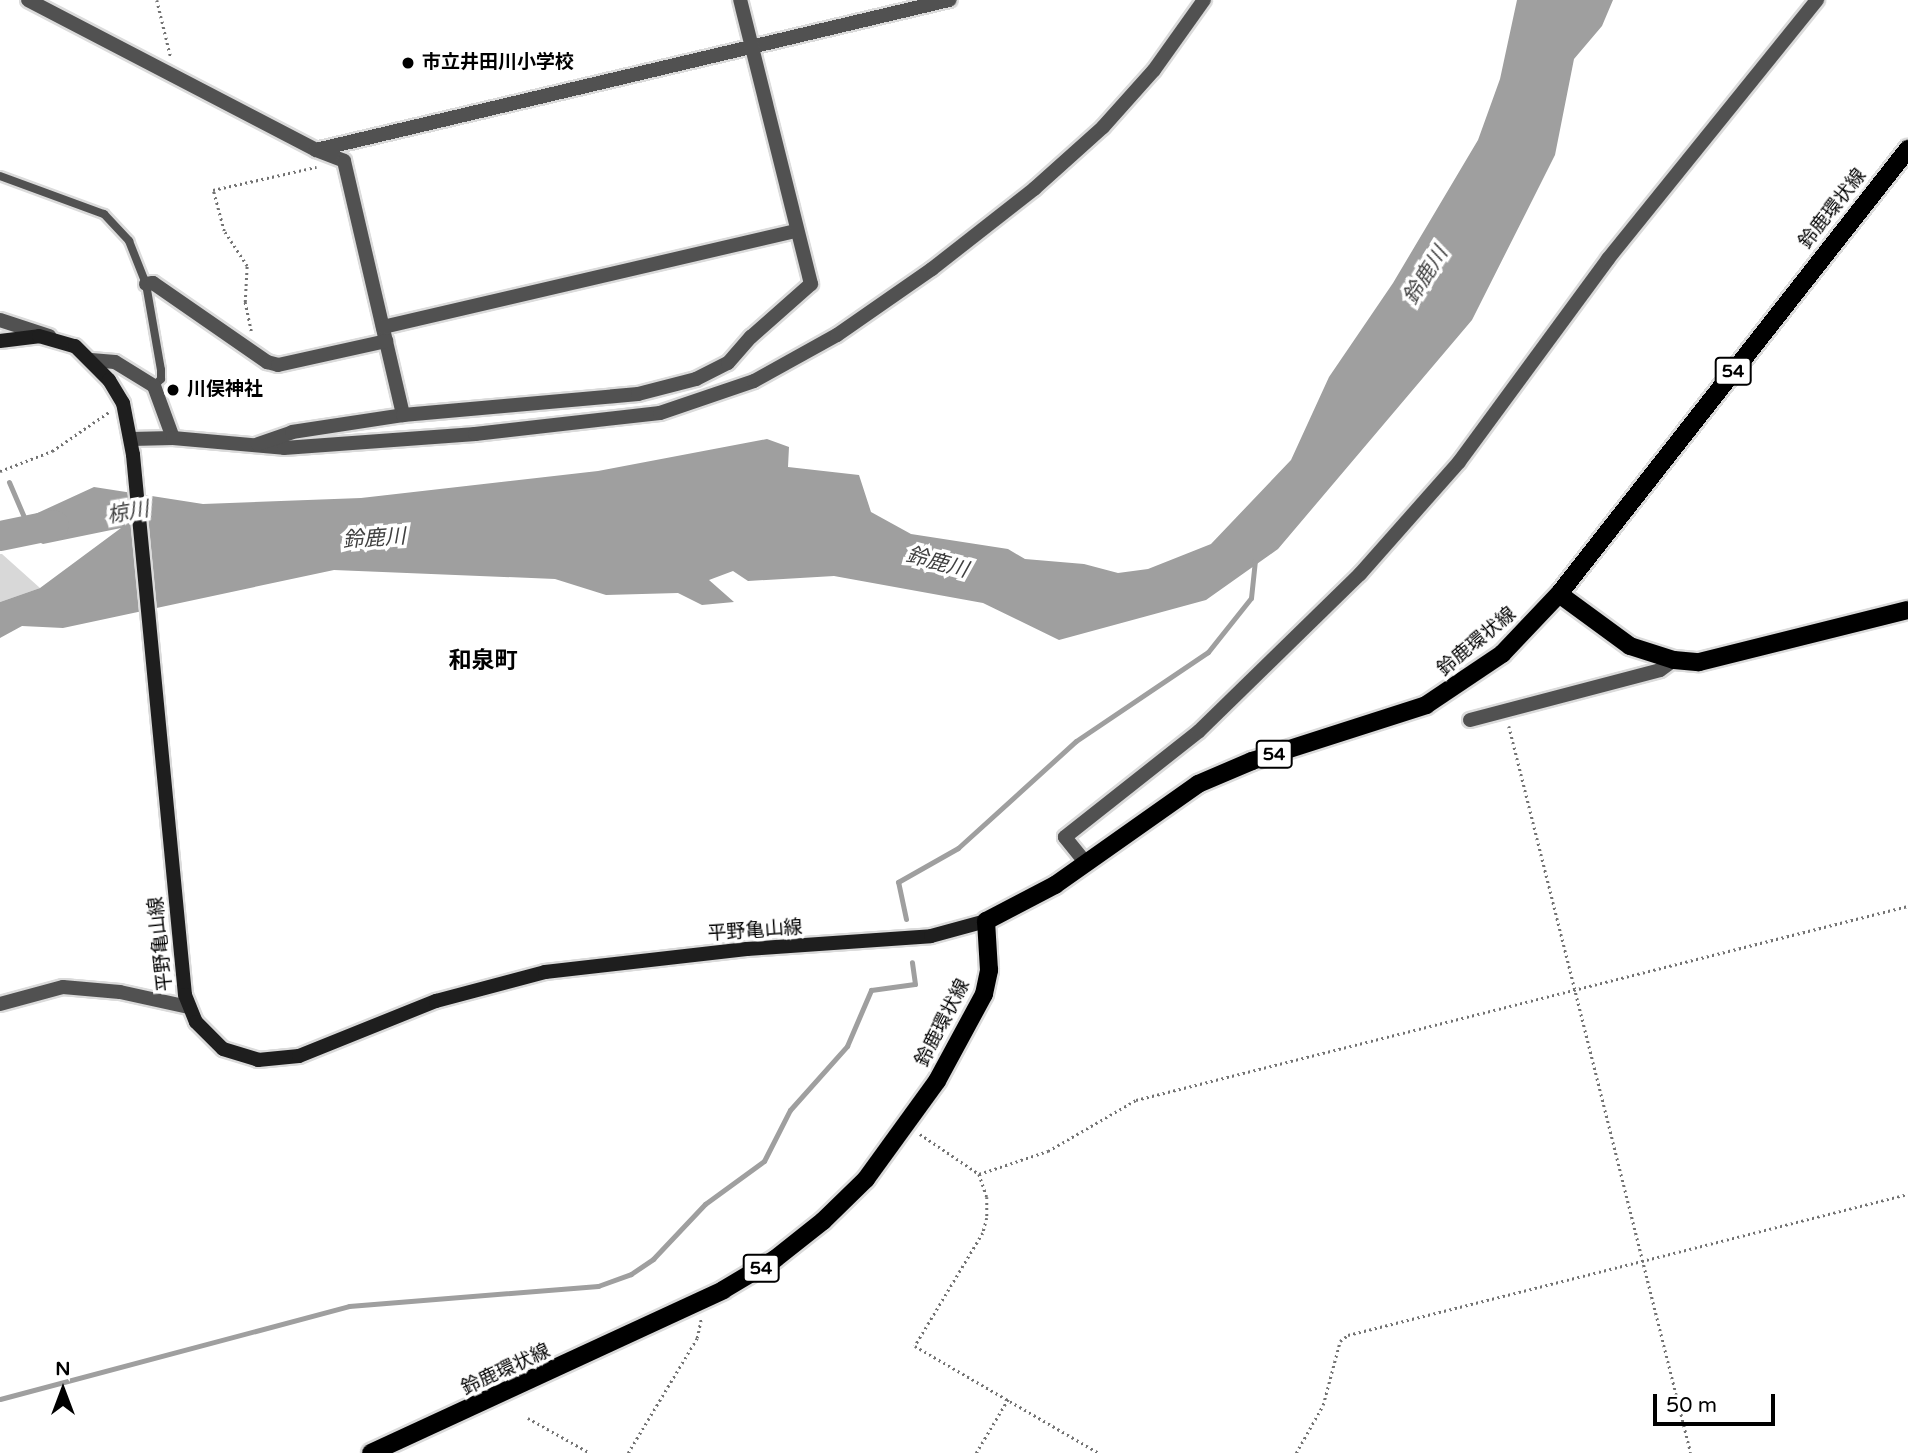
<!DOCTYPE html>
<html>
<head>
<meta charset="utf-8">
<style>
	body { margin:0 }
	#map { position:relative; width:1908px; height:1453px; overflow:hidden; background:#fff; font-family:"Varela Round","Noto Sans JP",sans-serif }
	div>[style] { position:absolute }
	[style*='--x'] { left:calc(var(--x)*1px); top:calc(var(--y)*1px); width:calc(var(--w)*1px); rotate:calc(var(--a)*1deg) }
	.green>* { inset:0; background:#d8d8d8 }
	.water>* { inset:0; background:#9f9f9f }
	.stream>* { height:5px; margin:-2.5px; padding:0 2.5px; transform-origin:2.5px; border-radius:2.5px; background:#9f9f9f }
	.river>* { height:30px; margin:-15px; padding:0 15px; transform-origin:15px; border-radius:15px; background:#9f9f9f }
	.path>* { height:2.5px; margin-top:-1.25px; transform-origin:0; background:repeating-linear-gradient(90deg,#737373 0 2px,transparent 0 5.5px) }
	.roads { filter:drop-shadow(2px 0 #dbdbdb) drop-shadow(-2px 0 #dbdbdb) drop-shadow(0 2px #dbdbdb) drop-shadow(0 -2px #dbdbdb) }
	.service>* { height:8px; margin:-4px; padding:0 4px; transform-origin:4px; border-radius:4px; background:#515151 }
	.minor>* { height:14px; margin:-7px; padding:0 7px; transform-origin:7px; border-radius:7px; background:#515151 }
	.secondary>* { height:14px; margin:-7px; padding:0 7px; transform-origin:7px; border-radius:7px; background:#1e1e1e }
	.primary>* { height:18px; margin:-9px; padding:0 9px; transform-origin:9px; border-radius:9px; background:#000 }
	.dots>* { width:19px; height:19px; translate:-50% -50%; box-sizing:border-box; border:4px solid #fff; border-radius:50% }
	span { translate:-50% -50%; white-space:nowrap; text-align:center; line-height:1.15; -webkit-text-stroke:7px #fff; paint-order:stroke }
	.shield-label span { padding:2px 5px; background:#fff; border:2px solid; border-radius:5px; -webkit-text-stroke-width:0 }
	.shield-label { font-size:18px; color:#000; font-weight:700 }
	.poi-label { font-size:19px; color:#000; font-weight:700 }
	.left { translate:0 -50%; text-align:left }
	.street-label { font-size:19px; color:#000 }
	.water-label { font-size:21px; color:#404040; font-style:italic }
	.quarter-label { font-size:23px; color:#000; font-weight:700 }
	.north { position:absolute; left:28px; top:1355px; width:70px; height:70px; -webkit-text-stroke:5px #fff; paint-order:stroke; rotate:0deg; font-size:19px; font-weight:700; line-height:28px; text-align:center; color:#000 }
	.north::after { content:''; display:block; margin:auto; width:24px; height:32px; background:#000; clip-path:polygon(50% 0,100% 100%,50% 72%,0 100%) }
	.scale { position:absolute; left:1653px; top:1394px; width:122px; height:32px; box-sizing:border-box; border:4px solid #000; border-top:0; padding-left:9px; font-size:21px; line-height:24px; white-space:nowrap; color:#000; -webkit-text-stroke:5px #fff; paint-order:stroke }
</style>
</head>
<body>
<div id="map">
	<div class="green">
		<i style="clip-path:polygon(0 554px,2px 554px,40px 588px,0 602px)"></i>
	</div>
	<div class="water">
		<i style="clip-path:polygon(1517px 0,1613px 0,1602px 26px,1574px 59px,1555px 155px,1472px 320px,1278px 549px,1206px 600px,1059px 640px,983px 603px,834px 576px,748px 581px,733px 571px,709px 580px,734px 602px,702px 605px,678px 593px,606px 595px,555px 579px,334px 570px,63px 628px,22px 626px,0 638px,0 602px,40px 588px,121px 528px,43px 544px,7px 527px,94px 487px,203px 504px,361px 498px,598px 471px,767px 439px,789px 447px,788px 467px,859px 475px,871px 512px,911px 534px,1008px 549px,1025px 559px,1084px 564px,1118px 573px,1148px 569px,1211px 544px,1291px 460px,1329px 377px,1393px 283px,1478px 140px,1500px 79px)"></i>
	</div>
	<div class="stream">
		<i style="--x:9;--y:482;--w:46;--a:66.8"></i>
		<i style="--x:906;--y:919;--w:38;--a:-102"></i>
		<i style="--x:898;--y:882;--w:69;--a:-29.5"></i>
		<i style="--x:958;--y:848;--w:159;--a:-42.2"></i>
		<i style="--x:1076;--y:741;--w:159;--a:-34"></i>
		<i style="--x:1208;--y:652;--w:69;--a:-51.5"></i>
		<i style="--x:1251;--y:598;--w:38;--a:-84"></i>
		<i style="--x:0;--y:1399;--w:361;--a:-14.9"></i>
		<i style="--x:349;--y:1306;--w:250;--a:-4.6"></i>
		<i style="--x:598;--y:1286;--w:35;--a:-20"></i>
		<i style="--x:631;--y:1274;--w:27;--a:-34"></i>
		<i style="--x:653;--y:1259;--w:76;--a:-46.6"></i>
		<i style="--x:705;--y:1204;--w:73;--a:-36.1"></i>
		<i style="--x:764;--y:1161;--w:57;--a:-63"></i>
		<i style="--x:790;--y:1110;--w:86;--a:-48.3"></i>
		<i style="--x:847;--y:1046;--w:61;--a:-66.8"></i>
		<i style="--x:871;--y:990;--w:44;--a:-7.8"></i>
		<i style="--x:915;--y:984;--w:22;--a:-98"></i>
	</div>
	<div class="river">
		<i style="--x:0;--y:536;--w:55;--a:-11.5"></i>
	</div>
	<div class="path">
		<i style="--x:157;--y:0;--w:60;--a:76.4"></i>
		<i style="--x:251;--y:331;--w:30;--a:-102"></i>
		<i style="--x:245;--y:302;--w:36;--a:-87"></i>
		<i style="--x:247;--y:266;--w:42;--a:-123.3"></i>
		<i style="--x:224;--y:231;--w:42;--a:-105"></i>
		<i style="--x:213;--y:190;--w:106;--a:-12.6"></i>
		<i style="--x:0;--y:471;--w:56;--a:-21"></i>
		<i style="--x:52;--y:451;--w:69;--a:-34.4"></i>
		<i style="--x:1509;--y:726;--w:749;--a:75.95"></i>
		<i style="--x:920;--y:1134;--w:71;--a:34.1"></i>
		<i style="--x:979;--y:1174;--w:24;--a:71"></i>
		<i style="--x:987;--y:1197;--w:21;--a:90"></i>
		<i style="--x:987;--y:1218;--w:16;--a:105"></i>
		<i style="--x:983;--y:1233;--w:132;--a:121"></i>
		<i style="--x:915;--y:1346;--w:213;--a:30.2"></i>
		<i style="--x:979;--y:1174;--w:73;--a:-18.4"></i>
		<i style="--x:1048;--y:1151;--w:102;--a:-30.1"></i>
		<i style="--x:1136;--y:1100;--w:796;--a:-14.11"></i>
		<i style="--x:528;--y:1418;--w:71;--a:29.4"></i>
		<i style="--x:628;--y:1453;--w:134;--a:-59"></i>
		<i style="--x:697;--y:1338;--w:19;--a:-78"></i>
		<i style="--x:976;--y:1453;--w:63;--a:-59.3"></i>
		<i style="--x:1296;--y:1453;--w:55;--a:-60.6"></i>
		<i style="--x:1323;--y:1405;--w:66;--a:-75.1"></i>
		<i style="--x:1340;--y:1341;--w:10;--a:-37"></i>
		<i style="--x:1348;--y:1335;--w:577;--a:-14.13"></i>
	</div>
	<div class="roads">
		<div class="service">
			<i style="--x:0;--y:176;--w:111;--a:20.1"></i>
			<i style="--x:104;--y:214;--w:37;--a:47"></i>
			<i style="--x:129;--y:241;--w:46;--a:68.4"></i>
			<i style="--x:146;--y:284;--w:87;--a:80.1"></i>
			<i style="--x:161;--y:370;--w:9;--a:90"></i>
			<i style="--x:161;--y:379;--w:10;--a:135"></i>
		</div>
		<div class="minor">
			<i style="--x:28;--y:0;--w:325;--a:27.5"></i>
			<i style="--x:316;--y:150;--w:30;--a:21"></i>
			<i style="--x:344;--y:161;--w:261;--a:76.9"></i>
			<i style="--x:316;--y:150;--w:651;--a:-13.33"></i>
			<i style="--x:146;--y:284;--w:7;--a:-8"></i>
			<i style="--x:153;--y:283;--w:139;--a:34.7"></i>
			<i style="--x:267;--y:362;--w:11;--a:15"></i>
			<i style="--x:278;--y:365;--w:111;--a:-12.5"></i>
			<i style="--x:0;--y:320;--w:52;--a:18.1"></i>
			<i style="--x:383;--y:327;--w:422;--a:-13.1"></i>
			<i style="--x:91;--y:360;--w:24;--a:5"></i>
			<i style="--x:115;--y:362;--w:46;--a:31.6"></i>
			<i style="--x:154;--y:386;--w:55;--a:69.9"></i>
			<i style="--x:131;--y:439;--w:42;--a:-1.4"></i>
			<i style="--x:173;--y:438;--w:111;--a:5.1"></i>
			<i style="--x:284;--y:448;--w:192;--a:-4.2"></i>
			<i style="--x:475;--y:434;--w:186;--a:-6.5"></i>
			<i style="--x:660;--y:413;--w:99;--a:-18.8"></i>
			<i style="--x:754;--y:381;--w:95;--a:-29"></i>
			<i style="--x:837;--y:335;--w:116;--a:-34.8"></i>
			<i style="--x:932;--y:269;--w:130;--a:-38.1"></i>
			<i style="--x:1034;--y:189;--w:93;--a:-41.9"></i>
			<i style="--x:1103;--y:127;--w:76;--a:-48.2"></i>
			<i style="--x:1154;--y:70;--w:86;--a:-54.5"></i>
			<i style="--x:258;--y:444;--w:36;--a:-19"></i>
			<i style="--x:292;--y:432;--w:112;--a:-8.7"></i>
			<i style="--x:403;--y:415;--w:236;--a:-5.1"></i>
			<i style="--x:638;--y:394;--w:60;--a:-14.5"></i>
			<i style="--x:696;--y:379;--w:36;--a:-27"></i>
			<i style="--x:728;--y:363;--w:35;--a:-49"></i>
			<i style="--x:751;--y:337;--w:80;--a:-41.5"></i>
			<i style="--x:811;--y:284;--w:293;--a:-104"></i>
			<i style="--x:1470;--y:720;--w:196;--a:-14.7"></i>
			<i style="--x:1660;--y:670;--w:17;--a:-36"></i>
			<i style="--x:1085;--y:862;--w:32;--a:-129"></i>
			<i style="--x:1065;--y:837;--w:171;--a:-38.3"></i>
			<i style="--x:1199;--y:731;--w:225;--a:-44.3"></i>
			<i style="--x:1360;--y:574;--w:149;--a:-48.5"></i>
			<i style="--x:1459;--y:462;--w:252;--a:-53.7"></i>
			<i style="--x:1608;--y:259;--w:333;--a:-51.1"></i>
			<i style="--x:0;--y:1004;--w:65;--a:-15.1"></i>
			<i style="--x:63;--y:987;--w:57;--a:5"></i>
			<i style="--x:120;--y:992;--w:70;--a:12.4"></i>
		</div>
		<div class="secondary">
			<i style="--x:0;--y:341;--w:39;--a:-7"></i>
			<i style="--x:39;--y:336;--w:37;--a:16"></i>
			<i style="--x:75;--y:346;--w:48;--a:45"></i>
			<i style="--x:109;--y:380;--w:27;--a:59"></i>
			<i style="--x:123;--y:403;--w:53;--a:79.1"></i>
			<i style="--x:133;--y:455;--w:542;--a:84.5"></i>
			<i style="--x:185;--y:995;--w:29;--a:68"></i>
			<i style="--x:196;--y:1022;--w:38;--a:45"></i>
			<i style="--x:223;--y:1049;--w:37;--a:17"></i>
			<i style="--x:258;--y:1060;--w:41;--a:-5.6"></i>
			<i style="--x:299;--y:1056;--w:148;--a:-21.9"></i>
			<i style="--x:436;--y:1001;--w:113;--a:-14.9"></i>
			<i style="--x:545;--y:972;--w:203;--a:-6.5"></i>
			<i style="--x:747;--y:949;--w:184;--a:-4"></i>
			<i style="--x:931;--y:936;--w:57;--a:-15.3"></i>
		</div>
		<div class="primary">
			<i style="--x:1559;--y:594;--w:88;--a:36.2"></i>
			<i style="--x:1630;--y:646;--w:46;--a:17.7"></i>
			<i style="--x:1674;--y:660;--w:25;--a:5"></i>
			<i style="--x:1699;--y:662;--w:215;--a:-14"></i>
			<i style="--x:371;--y:1453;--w:388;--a:-24.8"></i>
			<i style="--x:723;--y:1290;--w:61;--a:-30.8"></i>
			<i style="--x:775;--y:1259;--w:61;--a:-38.4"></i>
			<i style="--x:823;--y:1221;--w:60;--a:-44.3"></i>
			<i style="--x:866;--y:1179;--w:121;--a:-54.1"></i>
			<i style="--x:937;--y:1081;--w:99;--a:-61.6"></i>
			<i style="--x:984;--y:994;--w:25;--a:-78"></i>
			<i style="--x:989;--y:970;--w:49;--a:-93.5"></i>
			<i style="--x:986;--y:921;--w:78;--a:-27.6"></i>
			<i style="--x:1055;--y:885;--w:175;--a:-35.2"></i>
			<i style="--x:1198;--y:784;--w:59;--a:-23.1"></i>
			<i style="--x:1252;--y:761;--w:183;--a:-17.8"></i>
			<i style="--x:1426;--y:705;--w:92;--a:-33.9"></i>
			<i style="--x:1502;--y:654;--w:83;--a:-46.5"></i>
			<i style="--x:1559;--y:594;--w:566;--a:-51.89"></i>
		</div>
	</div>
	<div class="dots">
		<i style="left:408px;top:63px;background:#000"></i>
		<i style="left:173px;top:390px;background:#000"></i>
	</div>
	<div class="shield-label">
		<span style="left:1733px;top:371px">54</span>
		<span style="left:1274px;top:754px">54</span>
		<span style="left:761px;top:1268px">54</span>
	</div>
	<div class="poi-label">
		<span class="left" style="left:422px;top:63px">市立井田川小学校</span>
		<span class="left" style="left:187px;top:390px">川俣神社</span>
	</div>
	<div class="street-label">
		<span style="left:1833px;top:209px;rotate:-52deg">鈴鹿環状線</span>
		<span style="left:1477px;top:642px;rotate:-40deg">鈴鹿環状線</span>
		<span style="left:755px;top:931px;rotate:-4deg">平野亀山線</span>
		<span style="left:161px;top:944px;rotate:-96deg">平野亀山線</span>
		<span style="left:943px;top:1023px;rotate:-63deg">鈴鹿環状線</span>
		<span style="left:506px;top:1370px;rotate:-25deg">鈴鹿環状線</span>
	</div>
	<div class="water-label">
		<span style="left:1426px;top:276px;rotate:-58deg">鈴鹿川</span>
		<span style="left:128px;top:513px;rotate:-10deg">椋川</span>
		<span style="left:374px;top:539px;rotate:-4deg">鈴鹿川</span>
		<span style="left:937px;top:563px;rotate:15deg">鈴鹿川</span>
	</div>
	<div class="quarter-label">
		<span style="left:483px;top:661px">和泉町</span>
	</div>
	<div class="north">N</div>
	<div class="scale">50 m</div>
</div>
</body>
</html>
